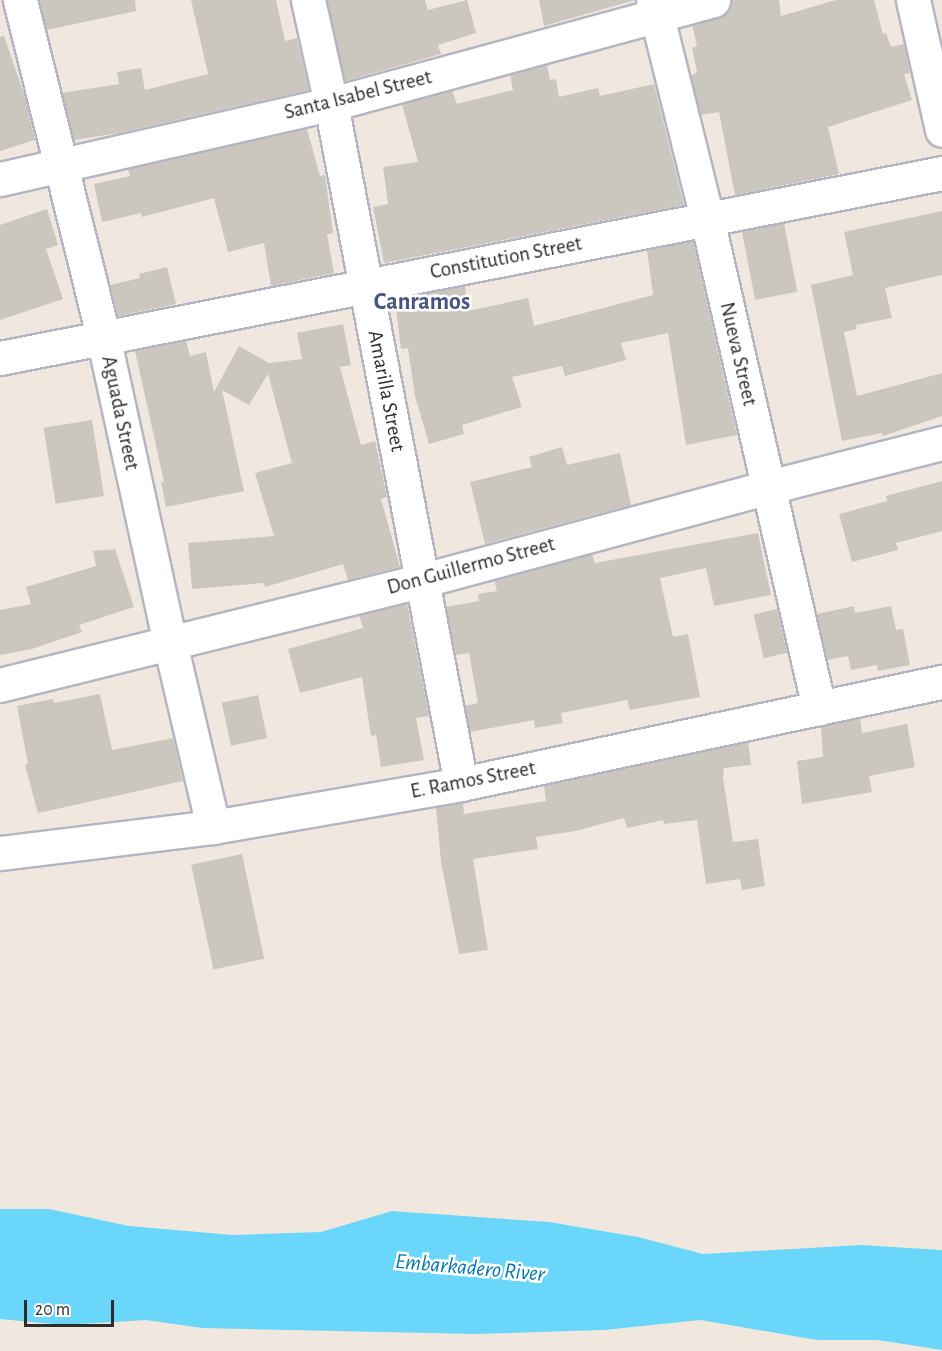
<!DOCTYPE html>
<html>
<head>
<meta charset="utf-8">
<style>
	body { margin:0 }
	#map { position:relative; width:942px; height:1351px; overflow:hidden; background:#f0e8df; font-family:"Alegreya Sans",sans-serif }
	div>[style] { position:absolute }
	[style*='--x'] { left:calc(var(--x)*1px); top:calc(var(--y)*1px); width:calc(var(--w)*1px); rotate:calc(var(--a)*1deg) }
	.water>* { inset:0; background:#6ad7fa }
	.building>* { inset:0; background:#cbc7be; transform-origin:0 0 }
	.roads { filter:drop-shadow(2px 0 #b3b6c2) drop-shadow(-2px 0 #b3b6c2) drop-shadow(0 2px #b3b6c2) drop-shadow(0 -2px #b3b6c2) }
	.street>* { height:33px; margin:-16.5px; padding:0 16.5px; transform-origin:16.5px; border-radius:16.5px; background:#fff }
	span { translate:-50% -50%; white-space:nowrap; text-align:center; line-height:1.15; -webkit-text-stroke:5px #fff; paint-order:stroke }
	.street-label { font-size:21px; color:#2e2e2e }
	.water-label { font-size:22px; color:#0176af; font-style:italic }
	.quarter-label { font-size:24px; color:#495484; font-weight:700 }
	.scale { position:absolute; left:24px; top:1300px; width:90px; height:27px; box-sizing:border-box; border:3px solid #2e2e2e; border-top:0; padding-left:8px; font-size:18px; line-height:21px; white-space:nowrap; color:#2e2e2e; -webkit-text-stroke:4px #fff; paint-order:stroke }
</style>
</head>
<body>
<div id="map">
	<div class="water">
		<i style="clip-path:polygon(0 1209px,49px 1209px,129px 1226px,233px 1235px,321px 1232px,392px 1211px,549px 1222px,638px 1237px,703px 1254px,861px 1245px,942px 1250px,942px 1350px,878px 1340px,817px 1340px,700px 1320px,604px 1330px,474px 1334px,202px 1328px,146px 1320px,64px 1325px,0 1319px)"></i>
	</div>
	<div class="building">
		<i style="clip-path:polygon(39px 0,135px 0,136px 11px,47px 30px)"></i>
		<i style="clip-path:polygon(191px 0,276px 0,285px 41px,297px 38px,309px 90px,119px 133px,74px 140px,62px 93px,119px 84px,117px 72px,141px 68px,145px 90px,208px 74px)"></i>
		<i style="clip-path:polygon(327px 0,425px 0,428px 10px,467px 0,476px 33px,438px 45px,441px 54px,345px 81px)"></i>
		<i style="clip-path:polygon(539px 0,635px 0,544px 26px)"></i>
		<i style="clip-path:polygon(731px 0,779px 0,781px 16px,836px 0,874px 0,883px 34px,886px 33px,891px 47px,904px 44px,910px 73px,904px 74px,912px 100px,828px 127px,839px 174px,735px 195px,719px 112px,701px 115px,691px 76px,697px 72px,692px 48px,697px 46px,692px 25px,726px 14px)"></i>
		<i style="clip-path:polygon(4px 36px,24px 94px,35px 140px,0 151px,0 37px)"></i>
		<i style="clip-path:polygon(547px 65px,550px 80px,556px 79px,559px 97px,598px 88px,600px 96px,654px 84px,684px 205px,384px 263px,373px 207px,388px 204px,383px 167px,418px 162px,402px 104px,452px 90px,457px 104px,513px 90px,510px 75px)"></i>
		<i style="clip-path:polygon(307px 129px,320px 176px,325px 175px,333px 233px,327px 234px,334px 273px,271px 286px,264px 243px,228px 252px,214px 198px,142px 217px,141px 213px,102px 222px,94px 184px,130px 176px,128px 169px)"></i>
		<i style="clip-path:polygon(47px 209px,58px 245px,46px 249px,63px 299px,0 320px,0 225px)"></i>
		<i style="clip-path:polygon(942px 211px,942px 275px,885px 288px,892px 318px,856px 325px,857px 329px,844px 332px,857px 396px,942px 373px,942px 416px,883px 436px,882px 433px,842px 441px,811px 285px,853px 275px,844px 232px)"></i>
		<i style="left:784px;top:223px;width:70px;height:43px;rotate:79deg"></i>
		<i style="clip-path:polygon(693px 241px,737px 435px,686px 445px,668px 333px,621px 343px,626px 360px,565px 376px,562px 366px,512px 377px,522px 407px,462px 425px,464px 434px,429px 444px,415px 396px,408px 348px,401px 349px,395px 300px,465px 286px,468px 311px,528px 298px,534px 326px,653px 295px,647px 250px)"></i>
		<i style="clip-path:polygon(167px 267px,176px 304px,118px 316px,110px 285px,140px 278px,139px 274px)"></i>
		<i style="clip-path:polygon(343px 324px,351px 365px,340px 367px,361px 445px,375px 441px,387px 497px,381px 499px,400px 567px,348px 580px,343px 564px,265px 587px,264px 583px,192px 589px,188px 543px,274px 536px,255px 473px,292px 463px,268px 374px,249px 405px,222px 390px,244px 491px,166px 507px,161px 482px,164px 482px,135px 351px,186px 341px,190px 356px,206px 352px,214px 392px,239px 346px,269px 363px,302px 359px,297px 333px)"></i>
		<i style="left:92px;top:420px;width:77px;height:49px;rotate:81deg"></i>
		<i style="clip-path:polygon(562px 447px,567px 465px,620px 453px,631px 505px,485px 544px,470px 482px,532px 467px,529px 457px)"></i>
		<i style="clip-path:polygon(942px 481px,942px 531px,896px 543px,898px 550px,852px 562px,839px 514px,887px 501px,886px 496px)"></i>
		<i style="clip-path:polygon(758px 533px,771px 595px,714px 606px,706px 568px,660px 578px,673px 637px,688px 634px,700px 697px,630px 710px,627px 700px,561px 713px,563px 723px,535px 728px,534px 720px,470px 732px,465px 706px,478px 703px,469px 653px,456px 655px,446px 607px,479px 601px,478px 594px,497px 591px,494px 580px,592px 554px,595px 563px)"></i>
		<i style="clip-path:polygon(115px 549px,134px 607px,79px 625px,82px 632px,32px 649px,0 655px,0 610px,31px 604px,26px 587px,96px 566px,93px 551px)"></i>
		<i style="clip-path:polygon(407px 603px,429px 716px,416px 718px,424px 760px,381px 767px,376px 735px,371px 736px,362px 677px,300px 693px,288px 649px,363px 628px,359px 615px)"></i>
		<i style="clip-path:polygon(854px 606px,855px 613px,891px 606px,896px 630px,903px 629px,910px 665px,878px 671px,877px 665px,851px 670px,848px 656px,827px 660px,817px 614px)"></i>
		<i style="left:777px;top:609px;width:45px;height:24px;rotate:77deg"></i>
		<i style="clip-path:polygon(100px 694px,112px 750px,173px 738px,183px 781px,38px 813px,25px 765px,28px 764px,17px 706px,53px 699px,54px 703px)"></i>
		<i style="left:258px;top:695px;width:44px;height:37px;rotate:78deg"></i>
		<i style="clip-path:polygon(860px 718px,862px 733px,907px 724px,915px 767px,869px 776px,872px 792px,802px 804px,797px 761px,823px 757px,821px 727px)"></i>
		<i style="clip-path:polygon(748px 742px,751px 765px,724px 768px,723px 778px,733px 842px,758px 839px,765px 886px,742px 890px,740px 879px,706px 884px,697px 820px,664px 824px,663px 820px,627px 828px,624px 818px,575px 831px,536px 837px,538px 849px,473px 859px,488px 950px,459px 954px,441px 862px,436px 807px,463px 803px,464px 814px,546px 801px,544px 786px)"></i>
		<i style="left:242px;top:854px;width:107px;height:52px;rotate:78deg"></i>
	</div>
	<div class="roads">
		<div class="street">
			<i style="--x:20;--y:0;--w:346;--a:76.1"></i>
			<i style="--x:103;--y:336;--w:314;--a:77.7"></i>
			<i style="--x:170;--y:643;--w:189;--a:76.8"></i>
			<i style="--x:308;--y:0;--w:107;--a:77.5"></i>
			<i style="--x:331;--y:104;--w:692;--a:79.18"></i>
			<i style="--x:653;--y:0;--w:226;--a:76.1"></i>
			<i style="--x:707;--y:219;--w:502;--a:77.1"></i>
			<i style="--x:913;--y:0;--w:133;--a:77.4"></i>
			<i style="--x:0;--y:179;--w:339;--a:-12.8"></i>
			<i style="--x:331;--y:104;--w:396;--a:-15.2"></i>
			<i style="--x:0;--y:358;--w:960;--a:-11.11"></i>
			<i style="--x:0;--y:685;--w:437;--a:-13.9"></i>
			<i style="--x:424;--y:580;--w:357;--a:-15.1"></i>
			<i style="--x:769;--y:487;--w:179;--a:-14.3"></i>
			<i style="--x:0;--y:853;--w:215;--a:-7"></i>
			<i style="--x:213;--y:827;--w:252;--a:-9.8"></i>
			<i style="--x:461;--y:784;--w:492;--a:-12"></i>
		</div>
	</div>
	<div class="street-label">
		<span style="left:358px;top:95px;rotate:-14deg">Santa Isabel Street</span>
		<span style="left:506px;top:258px;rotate:-11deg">Constitution Street</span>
		<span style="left:738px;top:354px;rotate:77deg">Nueva Street</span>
		<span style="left:386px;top:391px;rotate:79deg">Amarilla Street</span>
		<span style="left:120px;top:413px;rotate:78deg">Aguada Street</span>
		<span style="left:471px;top:566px;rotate:-15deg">Don Guillermo Street</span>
		<span style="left:473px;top:780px;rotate:-11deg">E. Ramos Street</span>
	</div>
	<div class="water-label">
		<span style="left:470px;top:1268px;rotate:5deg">Embarkadero River</span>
	</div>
	<div class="quarter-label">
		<span style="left:422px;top:303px">Canramos</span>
	</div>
	<div class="scale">20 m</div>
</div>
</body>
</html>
